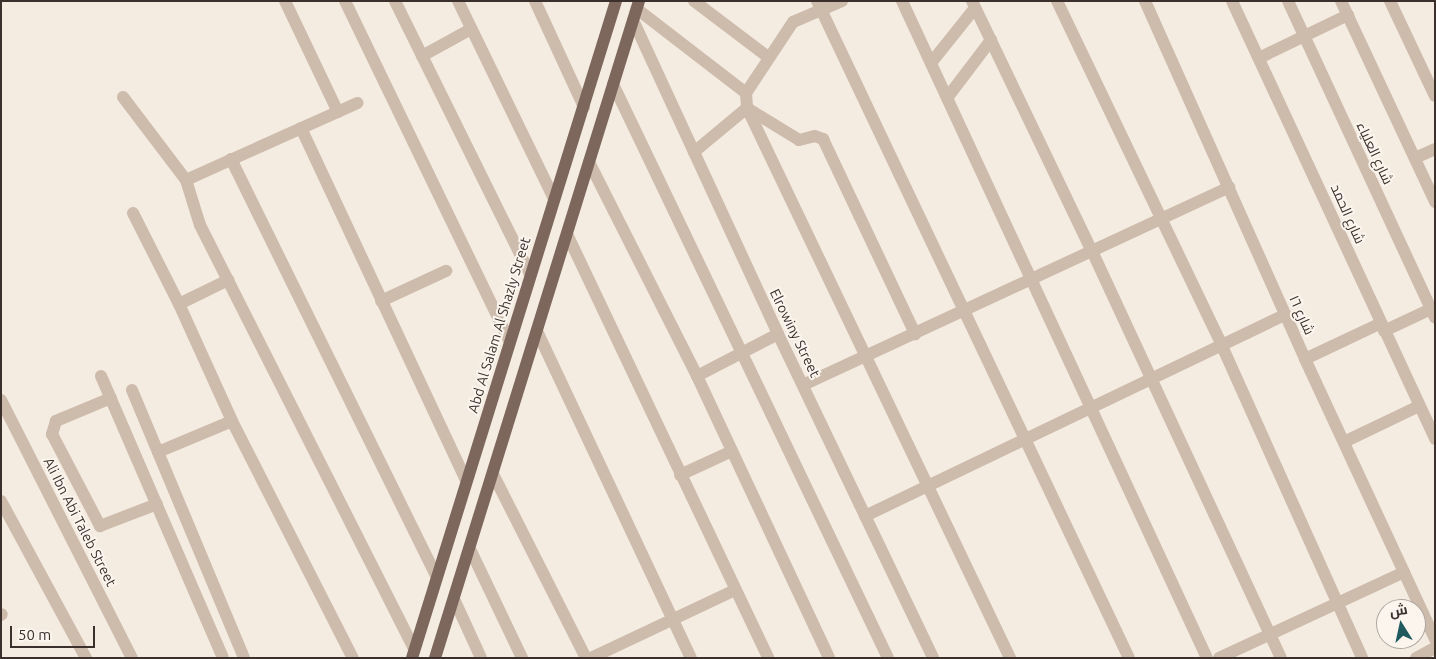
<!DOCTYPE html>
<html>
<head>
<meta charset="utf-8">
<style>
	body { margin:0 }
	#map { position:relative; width:1436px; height:659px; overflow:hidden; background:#f4ebe1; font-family:Ubuntu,Cairo,sans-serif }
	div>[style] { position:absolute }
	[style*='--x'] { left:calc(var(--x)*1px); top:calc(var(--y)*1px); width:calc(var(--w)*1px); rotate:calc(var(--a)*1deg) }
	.minor>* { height:12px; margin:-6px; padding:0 6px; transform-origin:6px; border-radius:6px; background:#cdbbac }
	.major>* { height:12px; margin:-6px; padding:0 6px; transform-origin:6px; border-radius:6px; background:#7d675c }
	span { translate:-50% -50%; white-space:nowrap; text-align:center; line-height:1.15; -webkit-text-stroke:4px #fbf5ee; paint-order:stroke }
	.street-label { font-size:14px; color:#3b302b }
	.frame { position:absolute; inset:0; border:2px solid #3b302b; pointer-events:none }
	.north { position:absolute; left:1376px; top:599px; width:50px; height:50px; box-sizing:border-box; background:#fbf5ee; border:1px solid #aea6a0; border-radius:50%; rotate:350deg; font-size:14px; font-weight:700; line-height:20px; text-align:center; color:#3b302b }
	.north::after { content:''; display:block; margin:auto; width:18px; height:22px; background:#1f5a5e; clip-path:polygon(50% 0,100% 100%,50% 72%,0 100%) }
	.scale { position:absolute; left:10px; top:626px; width:85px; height:22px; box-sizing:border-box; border:2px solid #3b302b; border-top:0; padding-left:6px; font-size:15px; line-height:18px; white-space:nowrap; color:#3b302b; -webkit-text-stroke:4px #fbf5ee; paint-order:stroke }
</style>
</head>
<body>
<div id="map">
	<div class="minor">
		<i style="--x:285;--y:1;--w:123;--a:64.5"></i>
		<i style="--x:345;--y:1;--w:377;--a:64.2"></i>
		<i style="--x:395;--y:1;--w:305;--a:63.7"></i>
		<i style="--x:458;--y:1;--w:220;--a:64.1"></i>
		<i style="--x:535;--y:1;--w:117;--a:65.2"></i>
		<i style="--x:694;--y:1;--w:93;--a:37.1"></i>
		<i style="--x:817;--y:1;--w:727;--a:64.6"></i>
		<i style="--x:842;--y:1;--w:53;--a:156.8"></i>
		<i style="--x:793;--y:22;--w:85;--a:123.5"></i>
		<i style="--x:746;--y:93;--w:15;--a:86"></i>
		<i style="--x:747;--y:108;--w:610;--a:64.44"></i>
		<i style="--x:902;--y:1;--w:724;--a:65.1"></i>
		<i style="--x:972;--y:1;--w:277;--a:64.4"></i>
		<i style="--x:1092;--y:251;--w:449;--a:65.1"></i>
		<i style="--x:1057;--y:1;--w:382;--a:64.4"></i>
		<i style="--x:1222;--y:346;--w:342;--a:65.8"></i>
		<i style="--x:1145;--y:1;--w:392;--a:65.9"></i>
		<i style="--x:1305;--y:359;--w:309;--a:65.1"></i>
		<i style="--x:1232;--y:1;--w:483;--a:65.1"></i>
		<i style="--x:1288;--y:1;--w:349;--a:65.1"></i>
		<i style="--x:1341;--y:1;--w:222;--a:64.9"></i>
		<i style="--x:1390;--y:1;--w:105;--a:64.7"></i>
		<i style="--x:637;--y:9;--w:138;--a:37.6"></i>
		<i style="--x:633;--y:20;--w:346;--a:65.2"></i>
		<i style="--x:778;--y:334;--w:359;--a:64.4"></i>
		<i style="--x:422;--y:56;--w:56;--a:-28.9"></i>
		<i style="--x:1259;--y:58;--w:99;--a:-25.8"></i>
		<i style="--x:931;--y:63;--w:70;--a:-51.3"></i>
		<i style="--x:613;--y:84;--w:636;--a:64.4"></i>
		<i style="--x:123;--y:97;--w:104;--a:52.8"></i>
		<i style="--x:186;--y:180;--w:47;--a:72.7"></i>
		<i style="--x:200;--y:225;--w:475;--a:63.2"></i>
		<i style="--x:947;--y:98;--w:73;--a:-52.8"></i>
		<i style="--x:301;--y:128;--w:390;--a:64.9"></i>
		<i style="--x:694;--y:152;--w:69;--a:-39.7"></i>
		<i style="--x:747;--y:108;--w:61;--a:31.6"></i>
		<i style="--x:799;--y:140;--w:16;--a:-14"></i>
		<i style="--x:815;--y:136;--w:9;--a:21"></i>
		<i style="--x:823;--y:139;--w:216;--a:64.7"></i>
		<i style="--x:1415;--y:158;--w:22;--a:-24"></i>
		<i style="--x:231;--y:159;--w:466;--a:63.8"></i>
		<i style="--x:589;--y:162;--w:240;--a:63.2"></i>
		<i style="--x:697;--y:376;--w:311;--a:64.9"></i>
		<i style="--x:186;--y:180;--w:188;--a:-24.2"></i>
		<i style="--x:133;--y:213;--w:102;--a:63.2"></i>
		<i style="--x:179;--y:304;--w:128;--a:65.6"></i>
		<i style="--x:232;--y:421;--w:266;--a:63"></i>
		<i style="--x:567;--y:234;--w:469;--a:64.6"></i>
		<i style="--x:381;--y:301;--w:72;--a:-24.8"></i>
		<i style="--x:179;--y:304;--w:55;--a:-26.1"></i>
		<i style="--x:537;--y:331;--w:361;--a:64.8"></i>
		<i style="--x:1384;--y:331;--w:56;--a:-25.2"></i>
		<i style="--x:1305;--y:359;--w:84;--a:-25.3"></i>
		<i style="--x:101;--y:376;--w:307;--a:66.6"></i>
		<i style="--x:697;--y:376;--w:91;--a:-27.4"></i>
		<i style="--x:803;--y:385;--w:470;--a:-24.9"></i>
		<i style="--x:132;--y:390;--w:290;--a:67.3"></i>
		<i style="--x:111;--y:398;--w:60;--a:157.3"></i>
		<i style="--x:56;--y:421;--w:14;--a:107"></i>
		<i style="--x:52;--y:434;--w:104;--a:62.4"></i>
		<i style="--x:100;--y:526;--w:61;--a:-21.1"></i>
		<i style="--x:1;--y:400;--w:289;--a:63.1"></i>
		<i style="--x:1344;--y:442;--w:83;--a:-25.6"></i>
		<i style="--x:158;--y:452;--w:80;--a:-22.7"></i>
		<i style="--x:493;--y:474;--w:206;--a:63.2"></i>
		<i style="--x:680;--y:475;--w:57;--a:-24.8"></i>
		<i style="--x:1;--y:501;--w:179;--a:61.6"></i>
		<i style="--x:865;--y:516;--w:466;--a:-25.6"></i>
		<i style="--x:471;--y:551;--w:119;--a:64.5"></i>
		<i style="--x:454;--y:599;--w:65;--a:65.4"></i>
		<i style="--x:1;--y:615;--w:1;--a:-45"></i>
		<i style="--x:591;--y:658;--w:159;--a:-25.3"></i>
		<i style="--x:1219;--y:658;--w:204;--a:-24.9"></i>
		<i style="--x:1416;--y:658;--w:21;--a:-28"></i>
	</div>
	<div class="major">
		<i style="--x:412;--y:658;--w:688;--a:-72.75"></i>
		<i style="--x:435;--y:658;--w:688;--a:-72.75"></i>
	</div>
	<div class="street-label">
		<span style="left:1375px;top:153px;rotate:65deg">شارع العلياء</span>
		<span style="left:1348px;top:214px;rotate:66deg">شارع الحمد</span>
		<span style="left:1302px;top:315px;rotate:66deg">شارع ١٦</span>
		<span style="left:499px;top:325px;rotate:-73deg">Abd Al Salam Al Shazly Street</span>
		<span style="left:795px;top:333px;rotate:64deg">Elrowiny Street</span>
		<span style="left:80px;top:522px;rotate:63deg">Ali Ibn Abi Taleb Street</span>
	</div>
	<div class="frame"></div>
	<div class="north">ش</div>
	<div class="scale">50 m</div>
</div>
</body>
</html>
